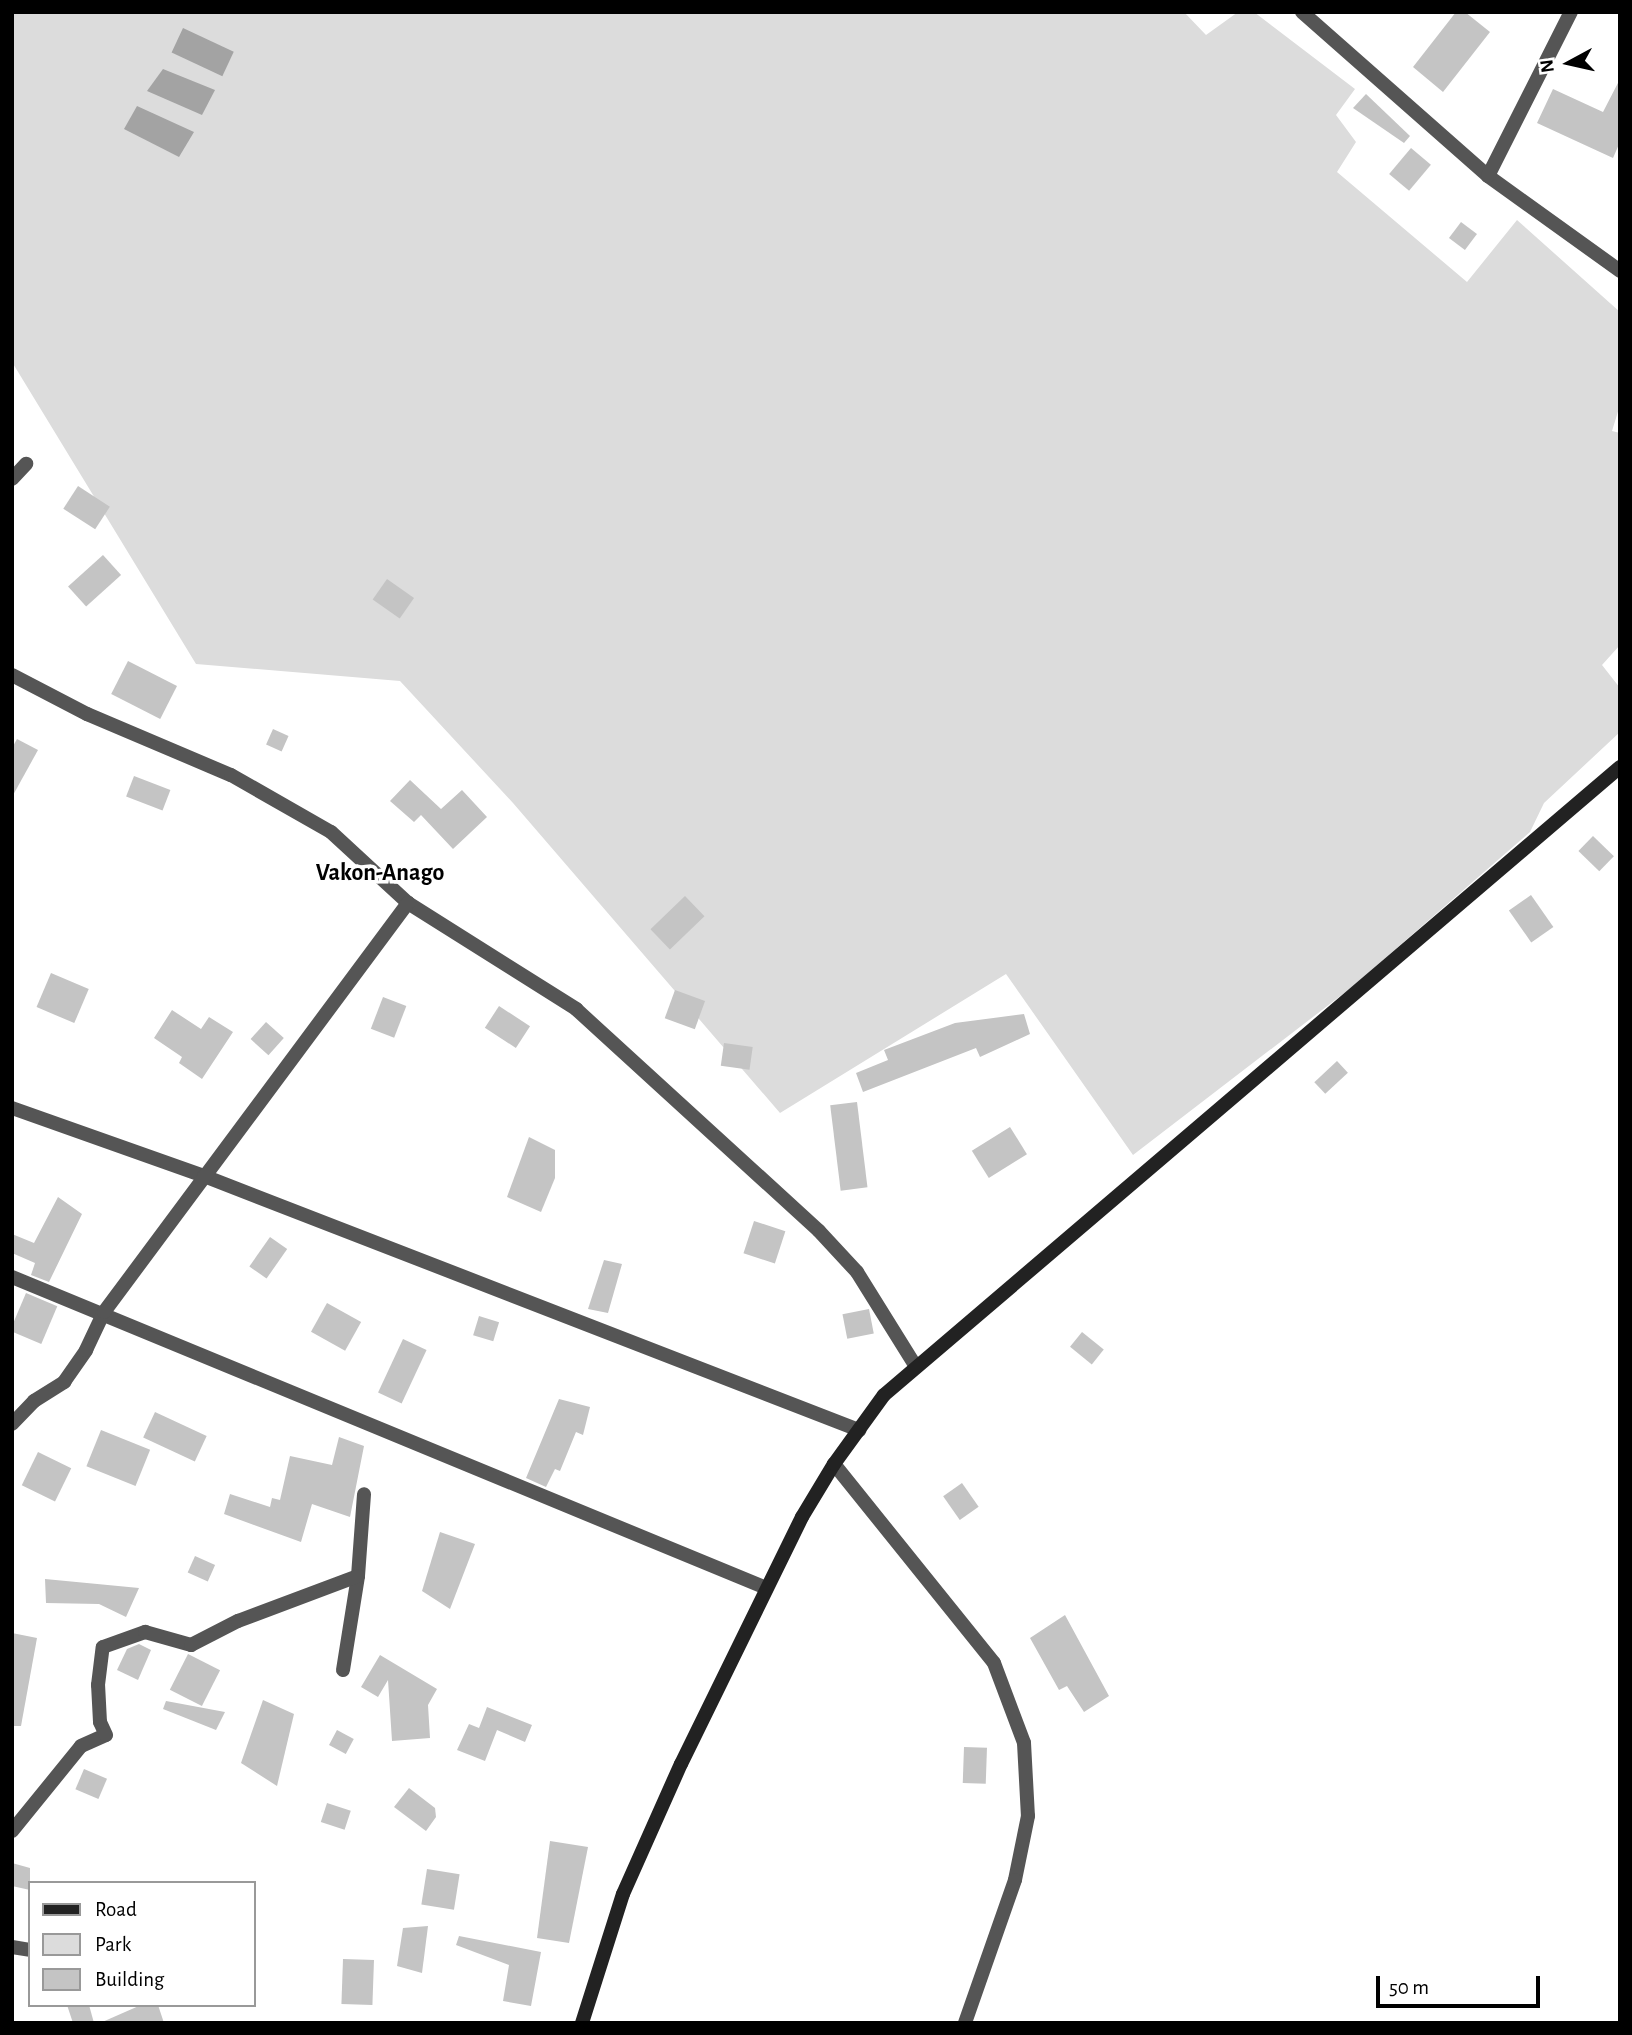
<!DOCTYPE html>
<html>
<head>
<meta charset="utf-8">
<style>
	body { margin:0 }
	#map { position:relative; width:1632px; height:2035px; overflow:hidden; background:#fff; font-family:"Alegreya Sans",sans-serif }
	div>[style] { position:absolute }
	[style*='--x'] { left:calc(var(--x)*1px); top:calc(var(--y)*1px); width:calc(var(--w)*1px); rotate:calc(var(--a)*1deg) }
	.green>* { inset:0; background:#dcdcdc }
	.water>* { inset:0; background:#a3a3a3; transform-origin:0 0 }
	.building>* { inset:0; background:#c4c4c4; transform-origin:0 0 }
	.street>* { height:14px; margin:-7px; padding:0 7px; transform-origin:7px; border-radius:7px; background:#555 }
	.secondary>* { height:14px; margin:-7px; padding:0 7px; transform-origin:7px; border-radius:7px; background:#222 }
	span { translate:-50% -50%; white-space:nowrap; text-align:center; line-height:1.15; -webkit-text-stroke:7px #fff; paint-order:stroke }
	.quarter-label { font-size:24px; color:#000; font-weight:700 }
	.frame { position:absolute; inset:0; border:14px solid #000; pointer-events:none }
	.legend { position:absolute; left:28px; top:1881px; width:228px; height:126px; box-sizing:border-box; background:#fff; border:2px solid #999; margin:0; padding:9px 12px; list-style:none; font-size:21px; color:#000 }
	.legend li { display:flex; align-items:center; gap:14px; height:35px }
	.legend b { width:35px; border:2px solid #999 }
	.north { position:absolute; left:1534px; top:28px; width:70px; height:70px; -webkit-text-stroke:5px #fff; paint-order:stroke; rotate:262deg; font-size:19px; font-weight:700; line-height:28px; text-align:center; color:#000 }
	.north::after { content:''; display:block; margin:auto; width:24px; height:32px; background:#000; clip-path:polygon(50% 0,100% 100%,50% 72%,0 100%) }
	.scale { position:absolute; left:1376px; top:1976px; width:164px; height:32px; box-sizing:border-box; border:4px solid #000; border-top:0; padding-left:9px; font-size:21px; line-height:24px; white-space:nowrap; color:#000; -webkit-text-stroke:5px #fff; paint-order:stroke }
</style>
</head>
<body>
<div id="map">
	<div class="green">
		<i style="clip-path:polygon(12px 12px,1184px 12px,1206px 35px,1238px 12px,1254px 12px,1355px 89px,1336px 115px,1356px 142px,1337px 172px,1467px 282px,1517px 220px,1620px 312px,1620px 405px,1612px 431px,1620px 433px,1620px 645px,1602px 665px,1620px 688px,1620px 732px,1544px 803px,1530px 832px,1352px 987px,1133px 1155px,1006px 974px,780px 1113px,513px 803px,400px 681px,196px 664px,12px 362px)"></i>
	</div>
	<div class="water">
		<i style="left:183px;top:28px;width:56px;height:27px;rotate:25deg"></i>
		<i style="clip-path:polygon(163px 69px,215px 90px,202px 115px,147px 91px)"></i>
		<i style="clip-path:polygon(137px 106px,194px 132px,179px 157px,124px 129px)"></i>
	</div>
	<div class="building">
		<i style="clip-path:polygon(1456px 12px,1465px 12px,1490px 32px,1443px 92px,1413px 67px)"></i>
		<i style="clip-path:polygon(1620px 79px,1620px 142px,1613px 158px,1537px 123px,1553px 89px,1603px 112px)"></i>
		<i style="clip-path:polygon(1366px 94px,1410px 136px,1404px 143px,1353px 108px)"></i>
		<i style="left:1411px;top:148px;width:26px;height:34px;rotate:40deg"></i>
		<i style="left:1461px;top:222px;width:20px;height:20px;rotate:37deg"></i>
		<i style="left:78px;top:486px;width:38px;height:27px;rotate:33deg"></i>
		<i style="left:103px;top:555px;width:27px;height:47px;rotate:48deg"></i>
		<i style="left:387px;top:579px;width:33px;height:25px;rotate:35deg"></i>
		<i style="left:128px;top:661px;width:55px;height:37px;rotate:27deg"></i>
		<i style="left:273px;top:729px;width:17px;height:17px;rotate:24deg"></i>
		<i style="clip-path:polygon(17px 739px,38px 750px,12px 797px,12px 748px)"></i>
		<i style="left:134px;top:776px;width:39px;height:22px;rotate:21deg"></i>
		<i style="clip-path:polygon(410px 780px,441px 809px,462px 790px,487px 817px,453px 849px,421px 815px,414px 822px,390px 801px)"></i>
		<i style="left:1593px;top:836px;width:29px;height:21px;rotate:44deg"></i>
		<i style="left:1531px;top:895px;width:39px;height:27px;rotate:55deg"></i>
		<i style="left:685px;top:896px;width:28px;height:48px;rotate:46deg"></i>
		<i style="left:51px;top:973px;width:41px;height:37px;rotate:23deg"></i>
		<i style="left:675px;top:990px;width:32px;height:30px;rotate:20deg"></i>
		<i style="left:383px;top:997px;width:25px;height:34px;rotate:21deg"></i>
		<i style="left:499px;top:1006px;width:37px;height:26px;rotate:33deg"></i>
		<i style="clip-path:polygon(172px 1010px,201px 1029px,209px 1017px,233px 1032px,202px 1079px,179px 1063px,182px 1057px,154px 1038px)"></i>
		<i style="clip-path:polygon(1024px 1014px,1030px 1034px,980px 1057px,976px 1048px,863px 1092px,856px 1073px,888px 1060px,884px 1050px,955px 1023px)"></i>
		<i style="left:266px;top:1022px;width:24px;height:23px;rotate:42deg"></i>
		<i style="left:724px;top:1043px;width:29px;height:23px;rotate:8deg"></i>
		<i style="left:1337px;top:1061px;width:16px;height:31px;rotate:47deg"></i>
		<i style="left:857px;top:1102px;width:86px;height:27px;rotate:83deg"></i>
		<i style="left:1010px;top:1127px;width:32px;height:45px;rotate:58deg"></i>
		<i style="clip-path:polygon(529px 1137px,555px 1150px,555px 1178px,541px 1212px,507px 1197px)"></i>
		<i style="clip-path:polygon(58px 1197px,82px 1214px,49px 1282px,31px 1275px,35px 1263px,12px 1253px,12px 1234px,34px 1243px)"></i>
		<i style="left:754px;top:1221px;width:33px;height:34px;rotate:18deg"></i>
		<i style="left:270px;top:1237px;width:21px;height:36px;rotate:35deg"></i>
		<i style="clip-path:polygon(604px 1260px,622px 1264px,608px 1313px,588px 1309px)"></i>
		<i style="left:26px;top:1293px;width:34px;height:41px;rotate:23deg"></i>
		<i style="left:327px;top:1303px;width:39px;height:33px;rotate:29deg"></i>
		<i style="left:869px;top:1309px;width:25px;height:27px;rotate:79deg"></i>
		<i style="left:479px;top:1316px;width:21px;height:20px;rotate:17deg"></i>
		<i style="left:1082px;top:1332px;width:28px;height:19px;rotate:39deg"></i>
		<i style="left:403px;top:1339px;width:26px;height:59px;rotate:25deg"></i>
		<i style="clip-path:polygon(559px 1399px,590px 1407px,583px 1435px,576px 1432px,560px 1471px,555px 1469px,546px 1487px,526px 1478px)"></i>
		<i style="left:155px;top:1412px;width:57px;height:28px;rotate:25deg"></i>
		<i style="left:101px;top:1430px;width:53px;height:39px;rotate:22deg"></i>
		<i style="clip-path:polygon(339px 1437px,364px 1446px,350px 1517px,312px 1504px,301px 1542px,224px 1514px,230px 1494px,270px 1507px,272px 1498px,280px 1500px,290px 1456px,332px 1465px)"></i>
		<i style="left:38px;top:1452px;width:37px;height:37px;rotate:26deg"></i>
		<i style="left:962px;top:1483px;width:29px;height:23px;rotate:55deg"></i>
		<i style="clip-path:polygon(440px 1532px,475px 1544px,450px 1609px,422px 1591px)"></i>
		<i style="left:195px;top:1556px;width:22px;height:18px;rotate:24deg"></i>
		<i style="clip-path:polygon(45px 1579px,139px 1588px,126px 1617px,99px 1604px,46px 1603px)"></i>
		<i style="clip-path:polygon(1065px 1615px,1109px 1696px,1084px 1712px,1067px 1686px,1059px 1690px,1030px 1638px)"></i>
		<i style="clip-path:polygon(12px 1633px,37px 1638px,21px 1726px,12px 1726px)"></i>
		<i style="clip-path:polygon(139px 1644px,151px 1650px,138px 1680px,117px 1670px,127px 1649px)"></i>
		<i style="left:188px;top:1654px;width:36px;height:40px;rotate:27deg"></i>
		<i style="clip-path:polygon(380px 1655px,437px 1689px,428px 1705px,430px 1738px,392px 1741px,388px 1680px,378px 1697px,361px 1687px)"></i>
		<i style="clip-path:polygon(263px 1700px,294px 1714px,277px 1786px,241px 1763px)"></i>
		<i style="clip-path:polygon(166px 1701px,225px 1712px,216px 1730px,163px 1709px)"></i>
		<i style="clip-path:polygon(487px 1707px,532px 1725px,525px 1742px,497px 1730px,485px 1761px,457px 1750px,469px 1724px,479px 1728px)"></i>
		<i style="left:337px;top:1730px;width:19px;height:17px;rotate:28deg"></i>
		<i style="left:964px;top:1747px;width:23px;height:36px;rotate:2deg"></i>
		<i style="left:84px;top:1769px;width:25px;height:22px;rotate:23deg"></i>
		<i style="clip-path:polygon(409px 1788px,435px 1808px,436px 1817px,426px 1831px,394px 1807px)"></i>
		<i style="left:327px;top:1803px;width:25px;height:20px;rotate:18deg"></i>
		<i style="clip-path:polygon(550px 1841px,588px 1847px,569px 1943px,537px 1938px)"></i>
		<i style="clip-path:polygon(12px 1863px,30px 1868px,30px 1890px,12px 1886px)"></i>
		<i style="left:427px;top:1869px;width:33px;height:36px;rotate:9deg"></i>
		<i style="clip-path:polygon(428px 1926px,422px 1973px,397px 1966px,403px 1928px)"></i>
		<i style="clip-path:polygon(459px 1936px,541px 1952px,531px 2006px,503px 2001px,509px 1965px,456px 1945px)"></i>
		<i style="left:343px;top:1959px;width:31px;height:45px;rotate:2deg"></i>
		<i style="clip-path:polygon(67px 2005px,89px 2005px,94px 2023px,73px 2023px)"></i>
		<i style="clip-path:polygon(141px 2005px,158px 2005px,164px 2023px,100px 2023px)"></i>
	</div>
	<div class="street">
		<i style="--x:1302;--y:12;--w:248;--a:41.4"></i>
		<i style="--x:1488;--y:176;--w:163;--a:35.7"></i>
		<i style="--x:1488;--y:176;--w:184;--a:-63.2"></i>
		<i style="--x:12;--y:479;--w:21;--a:-47"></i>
		<i style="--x:12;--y:675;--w:85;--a:27.5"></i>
		<i style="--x:87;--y:714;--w:156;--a:23"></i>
		<i style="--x:231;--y:775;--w:115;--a:29.7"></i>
		<i style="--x:331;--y:832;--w:105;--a:42.7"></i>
		<i style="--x:408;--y:903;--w:199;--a:32.2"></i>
		<i style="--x:576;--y:1009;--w:329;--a:42.4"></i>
		<i style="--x:819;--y:1231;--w:56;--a:47.2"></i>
		<i style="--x:857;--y:1272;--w:110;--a:58.1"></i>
		<i style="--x:12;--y:1108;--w:204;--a:19.5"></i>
		<i style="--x:204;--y:1176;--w:703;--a:21.2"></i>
		<i style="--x:12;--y:1277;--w:816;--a:22.41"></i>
		<i style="--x:12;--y:1424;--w:32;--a:-46"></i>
		<i style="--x:34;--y:1401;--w:36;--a:-32"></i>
		<i style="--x:64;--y:1382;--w:39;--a:-55"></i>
		<i style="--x:86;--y:1350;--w:42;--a:-64.7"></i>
		<i style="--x:104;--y:1312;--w:510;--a:-53.38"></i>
		<i style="--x:834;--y:1464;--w:255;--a:51.2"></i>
		<i style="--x:994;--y:1663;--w:85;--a:69.4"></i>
		<i style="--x:1024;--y:1743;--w:73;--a:86.9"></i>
		<i style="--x:1028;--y:1816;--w:65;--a:101.5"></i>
		<i style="--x:1015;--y:1880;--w:151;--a:109.3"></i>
		<i style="--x:343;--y:1670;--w:95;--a:-80.9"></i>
		<i style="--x:358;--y:1576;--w:82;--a:-85.8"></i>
		<i style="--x:12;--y:1831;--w:109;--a:-50.9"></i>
		<i style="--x:81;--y:1746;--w:27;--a:-24"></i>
		<i style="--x:106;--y:1735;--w:14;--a:-115"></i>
		<i style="--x:100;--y:1722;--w:37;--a:-93"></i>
		<i style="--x:98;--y:1685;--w:38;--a:-83"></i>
		<i style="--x:103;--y:1647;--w:45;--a:-19.7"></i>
		<i style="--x:145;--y:1632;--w:48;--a:15.8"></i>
		<i style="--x:191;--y:1645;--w:53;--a:-27.1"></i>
		<i style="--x:238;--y:1621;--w:128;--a:-20.6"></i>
		<i style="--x:12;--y:1947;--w:18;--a:9"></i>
	</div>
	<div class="secondary">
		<i style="--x:582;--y:2023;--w:135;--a:-72.4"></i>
		<i style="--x:623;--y:1894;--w:142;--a:-66"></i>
		<i style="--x:681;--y:1764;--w:275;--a:-63.9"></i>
		<i style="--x:802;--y:1517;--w:62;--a:-58.9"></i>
		<i style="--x:834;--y:1464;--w:85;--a:-54.1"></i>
		<i style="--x:884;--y:1395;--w:968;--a:-40.47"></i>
	</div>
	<div class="quarter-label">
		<span style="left:380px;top:874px">Vakon-Anago</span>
	</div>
	<div class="frame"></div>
	<ul class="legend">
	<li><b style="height:9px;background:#222"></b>Road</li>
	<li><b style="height:19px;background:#dcdcdc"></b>Park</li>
	<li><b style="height:19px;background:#c4c4c4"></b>Building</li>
	</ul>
	<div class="north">N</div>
	<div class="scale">50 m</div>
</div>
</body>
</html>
